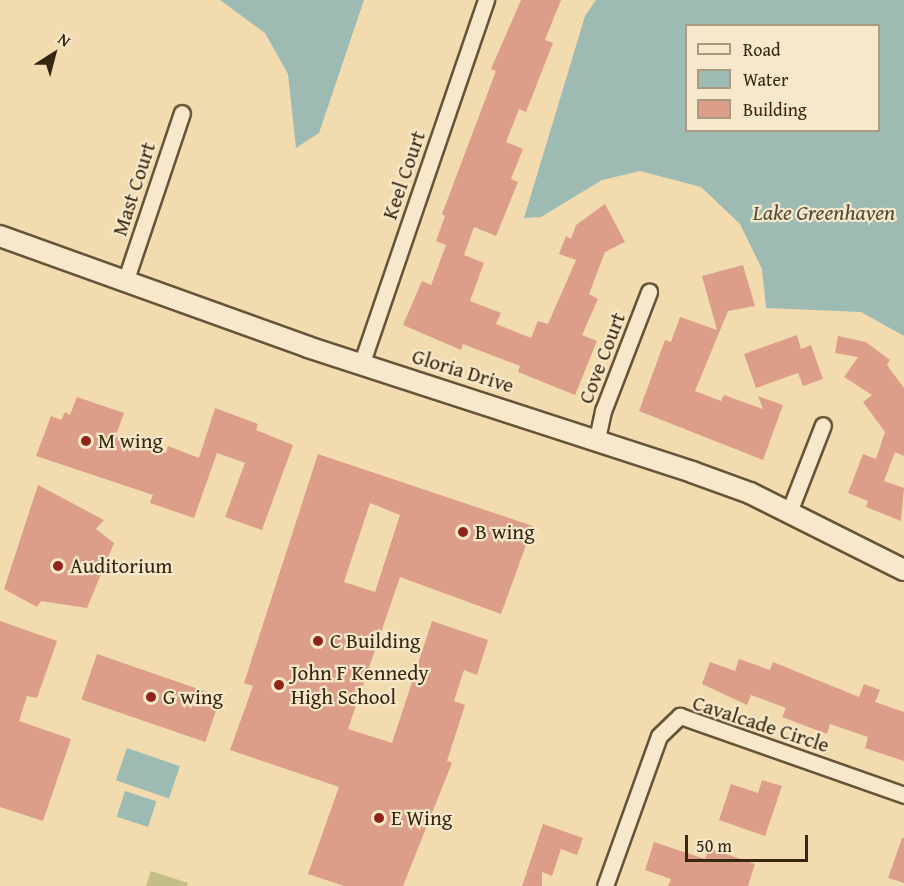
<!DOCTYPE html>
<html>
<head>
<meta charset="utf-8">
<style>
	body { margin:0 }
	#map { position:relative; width:904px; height:886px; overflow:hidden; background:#f2dcaf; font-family:"Gentium Book Plus",serif }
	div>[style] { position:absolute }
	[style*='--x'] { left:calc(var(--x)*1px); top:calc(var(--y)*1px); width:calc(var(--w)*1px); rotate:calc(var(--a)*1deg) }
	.green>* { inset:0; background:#c2be86 }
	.water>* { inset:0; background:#9dbab3; transform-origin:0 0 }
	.building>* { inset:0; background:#dd9e89; transform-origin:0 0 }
	.roads { filter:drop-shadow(2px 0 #665438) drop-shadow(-2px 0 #665438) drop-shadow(0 2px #665438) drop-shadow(0 -2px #665438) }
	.minor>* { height:15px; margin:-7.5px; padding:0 7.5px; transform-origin:7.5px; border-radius:7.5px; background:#f7e8cb }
	.tertiary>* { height:20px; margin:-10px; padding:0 10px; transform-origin:10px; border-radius:10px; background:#f7e8cb }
	.dots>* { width:16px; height:16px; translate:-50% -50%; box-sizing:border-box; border:3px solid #f7e8cb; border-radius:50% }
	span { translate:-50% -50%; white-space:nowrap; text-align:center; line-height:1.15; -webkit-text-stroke:4.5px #f7e8cb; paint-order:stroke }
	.street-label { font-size:21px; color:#372710 }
	.poi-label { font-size:21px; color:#372710 }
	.left { translate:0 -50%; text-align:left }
	.water-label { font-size:22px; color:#504c39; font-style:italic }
	.legend { position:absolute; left:685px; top:24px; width:195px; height:108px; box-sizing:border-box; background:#f7e8cb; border:2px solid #aa9b80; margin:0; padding:8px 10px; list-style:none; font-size:18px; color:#372710 }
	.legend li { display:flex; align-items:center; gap:12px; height:30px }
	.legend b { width:30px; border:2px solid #aa9b80 }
	.north { position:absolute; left:24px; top:24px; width:60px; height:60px; -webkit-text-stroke:4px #f7e8cb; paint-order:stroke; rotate:36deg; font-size:16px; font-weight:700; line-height:24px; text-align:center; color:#372710 }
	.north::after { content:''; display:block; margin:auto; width:21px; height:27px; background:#372710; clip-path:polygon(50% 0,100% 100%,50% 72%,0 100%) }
	.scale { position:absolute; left:685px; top:835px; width:123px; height:27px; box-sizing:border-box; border:3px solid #372710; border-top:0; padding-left:8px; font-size:18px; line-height:21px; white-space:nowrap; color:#372710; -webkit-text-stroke:4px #f7e8cb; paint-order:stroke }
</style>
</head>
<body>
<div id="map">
	<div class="green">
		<i style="clip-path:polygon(151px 871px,188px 883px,187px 886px,146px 886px)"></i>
	</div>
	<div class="water">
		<i style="clip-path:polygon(220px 0,364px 0,319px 133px,296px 148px,288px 74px,265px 33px)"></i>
		<i style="clip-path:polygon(evenodd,596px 0,904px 0,904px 336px,861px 312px,766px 308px,762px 269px,740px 224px,701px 187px,640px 171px,602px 180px,541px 217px,524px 218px,585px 16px,596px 0,686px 26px,878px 26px,878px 130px,686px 130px,686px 26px)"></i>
		<i style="left:127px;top:748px;width:56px;height:34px;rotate:19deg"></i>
		<i style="left:125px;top:791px;width:33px;height:27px;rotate:18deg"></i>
	</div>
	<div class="building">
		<i style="clip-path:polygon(521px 0,561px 0,545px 40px,553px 43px,526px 112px,519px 109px,506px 142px,523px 149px,511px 179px,518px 182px,496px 236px,474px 227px,464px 255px,484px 263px,470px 301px,501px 313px,496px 324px,531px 338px,538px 321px,548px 324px,576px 260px,559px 254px,566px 236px,571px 239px,576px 225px,605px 204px,625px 242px,605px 252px,589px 294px,598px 299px,582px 335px,597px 341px,575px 395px,518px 372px,520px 366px,463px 344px,461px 350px,403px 325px,422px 281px,431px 285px,446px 245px,436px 241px,445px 216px,442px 214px,496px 71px,491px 69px)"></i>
		<i style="clip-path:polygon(743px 265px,755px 306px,728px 311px,695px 391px,721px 401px,724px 395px,763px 409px,758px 396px,783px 405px,763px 460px,639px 411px,665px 340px,671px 342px,680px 317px,717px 330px,702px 276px)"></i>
		<i style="clip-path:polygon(797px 335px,801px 349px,811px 345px,823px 379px,803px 386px,798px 373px,756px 388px,744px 354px)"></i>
		<i style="clip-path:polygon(838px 336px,866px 342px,890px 360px,887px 365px,904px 388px,904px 456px,895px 452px,884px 481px,904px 488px,901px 521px,866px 507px,868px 501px,848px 493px,863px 454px,876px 459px,885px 432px,863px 402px,872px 395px,844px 377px,858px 357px,835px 353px)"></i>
		<i style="clip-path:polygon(77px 397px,124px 413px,116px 435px,166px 453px,168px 446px,199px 458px,215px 408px,258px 424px,256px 430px,293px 445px,262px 530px,225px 517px,245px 463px,217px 453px,194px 518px,150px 503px,153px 495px,36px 456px,51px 416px,61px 420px,65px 412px,70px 415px)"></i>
		<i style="clip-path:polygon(evenodd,318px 454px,533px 526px,501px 614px,400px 577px,348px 729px,392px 743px,432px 621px,488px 640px,477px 675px,464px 670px,454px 701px,465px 705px,447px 761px,452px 763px,403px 886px,344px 886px,308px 874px,339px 787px,230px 750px,253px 686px,244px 683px,318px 454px,370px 503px,400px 515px,375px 592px,344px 582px,370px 503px)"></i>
		<i style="clip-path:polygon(38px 485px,104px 520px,96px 529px,114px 543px,87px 608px,41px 601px,37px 607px,4px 589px)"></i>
		<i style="clip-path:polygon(0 621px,57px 641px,37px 698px,27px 696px,19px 721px,71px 739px,43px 821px,0 807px)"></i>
		<i style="left:97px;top:654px;width:131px;height:48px;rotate:19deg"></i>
		<i style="clip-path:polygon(739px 659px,770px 670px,773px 662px,859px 697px,864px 684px,880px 690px,875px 702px,904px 712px,904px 761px,865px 748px,868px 737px,830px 724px,827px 734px,782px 717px,786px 708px,751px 695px,747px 705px,702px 684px,710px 662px,735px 671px)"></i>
		<i style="clip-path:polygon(762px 780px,782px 786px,765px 836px,719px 820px,731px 784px,758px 793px)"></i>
		<i style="clip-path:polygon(543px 824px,583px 838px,577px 855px,561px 849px,552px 876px,542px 872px,542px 886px,522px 886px)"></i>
		<i style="clip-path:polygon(902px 838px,904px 838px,904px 883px,888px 878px)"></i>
		<i style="clip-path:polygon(654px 842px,705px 859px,709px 848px,755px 864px,748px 886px,668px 886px,671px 879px,645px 870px)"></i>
	</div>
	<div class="roads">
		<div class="minor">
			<i style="--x:126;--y:279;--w:175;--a:-71.4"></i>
			<i style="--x:361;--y:365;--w:386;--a:-71.1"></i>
			<i style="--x:597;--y:439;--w:29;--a:-78"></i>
			<i style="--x:603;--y:411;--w:128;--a:-68.9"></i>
			<i style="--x:789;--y:512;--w:93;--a:-68.7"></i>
			<i style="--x:605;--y:886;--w:159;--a:-70.2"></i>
			<i style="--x:659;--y:736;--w:29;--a:-44"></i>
			<i style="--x:680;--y:716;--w:238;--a:19.4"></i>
		</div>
		<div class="tertiary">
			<i style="--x:0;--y:236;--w:327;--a:19.8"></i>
			<i style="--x:308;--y:347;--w:404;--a:18"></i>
			<i style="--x:692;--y:472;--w:62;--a:19.9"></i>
			<i style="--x:750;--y:493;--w:172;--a:26.6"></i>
		</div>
	</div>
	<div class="dots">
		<i style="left:86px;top:441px;background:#8f2418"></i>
		<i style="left:463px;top:532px;background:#8f2418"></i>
		<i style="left:58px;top:566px;background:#8f2418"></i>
		<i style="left:318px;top:641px;background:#8f2418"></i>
		<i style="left:279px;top:685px;background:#8f2418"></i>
		<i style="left:151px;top:697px;background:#8f2418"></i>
		<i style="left:379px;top:818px;background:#8f2418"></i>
	</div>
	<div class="street-label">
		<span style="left:404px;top:175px;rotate:-71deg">Keel Court</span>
		<span style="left:134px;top:189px;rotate:-72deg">Mast Court</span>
		<span style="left:602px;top:358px;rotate:-69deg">Cove Court</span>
		<span style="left:463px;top:371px;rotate:17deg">Gloria Drive</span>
		<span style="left:761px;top:724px;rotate:18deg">Cavalcade Circle</span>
	</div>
	<div class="poi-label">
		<span class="left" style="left:98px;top:441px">M wing</span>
		<span class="left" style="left:475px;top:532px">B wing</span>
		<span class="left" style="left:70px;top:566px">Auditorium</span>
		<span class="left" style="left:330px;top:641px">C Building</span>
		<span class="left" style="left:291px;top:685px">John F Kennedy<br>High School</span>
		<span class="left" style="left:163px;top:697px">G wing</span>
		<span class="left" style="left:391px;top:818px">E Wing</span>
	</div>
	<div class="water-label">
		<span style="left:824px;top:213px">Lake Greenhaven</span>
	</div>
	<ul class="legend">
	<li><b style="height:8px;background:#f7e8cb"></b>Road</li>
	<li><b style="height:16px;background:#9dbab3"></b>Water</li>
	<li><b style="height:16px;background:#dd9e89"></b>Building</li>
	</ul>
	<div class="north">N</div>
	<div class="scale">50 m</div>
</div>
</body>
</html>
